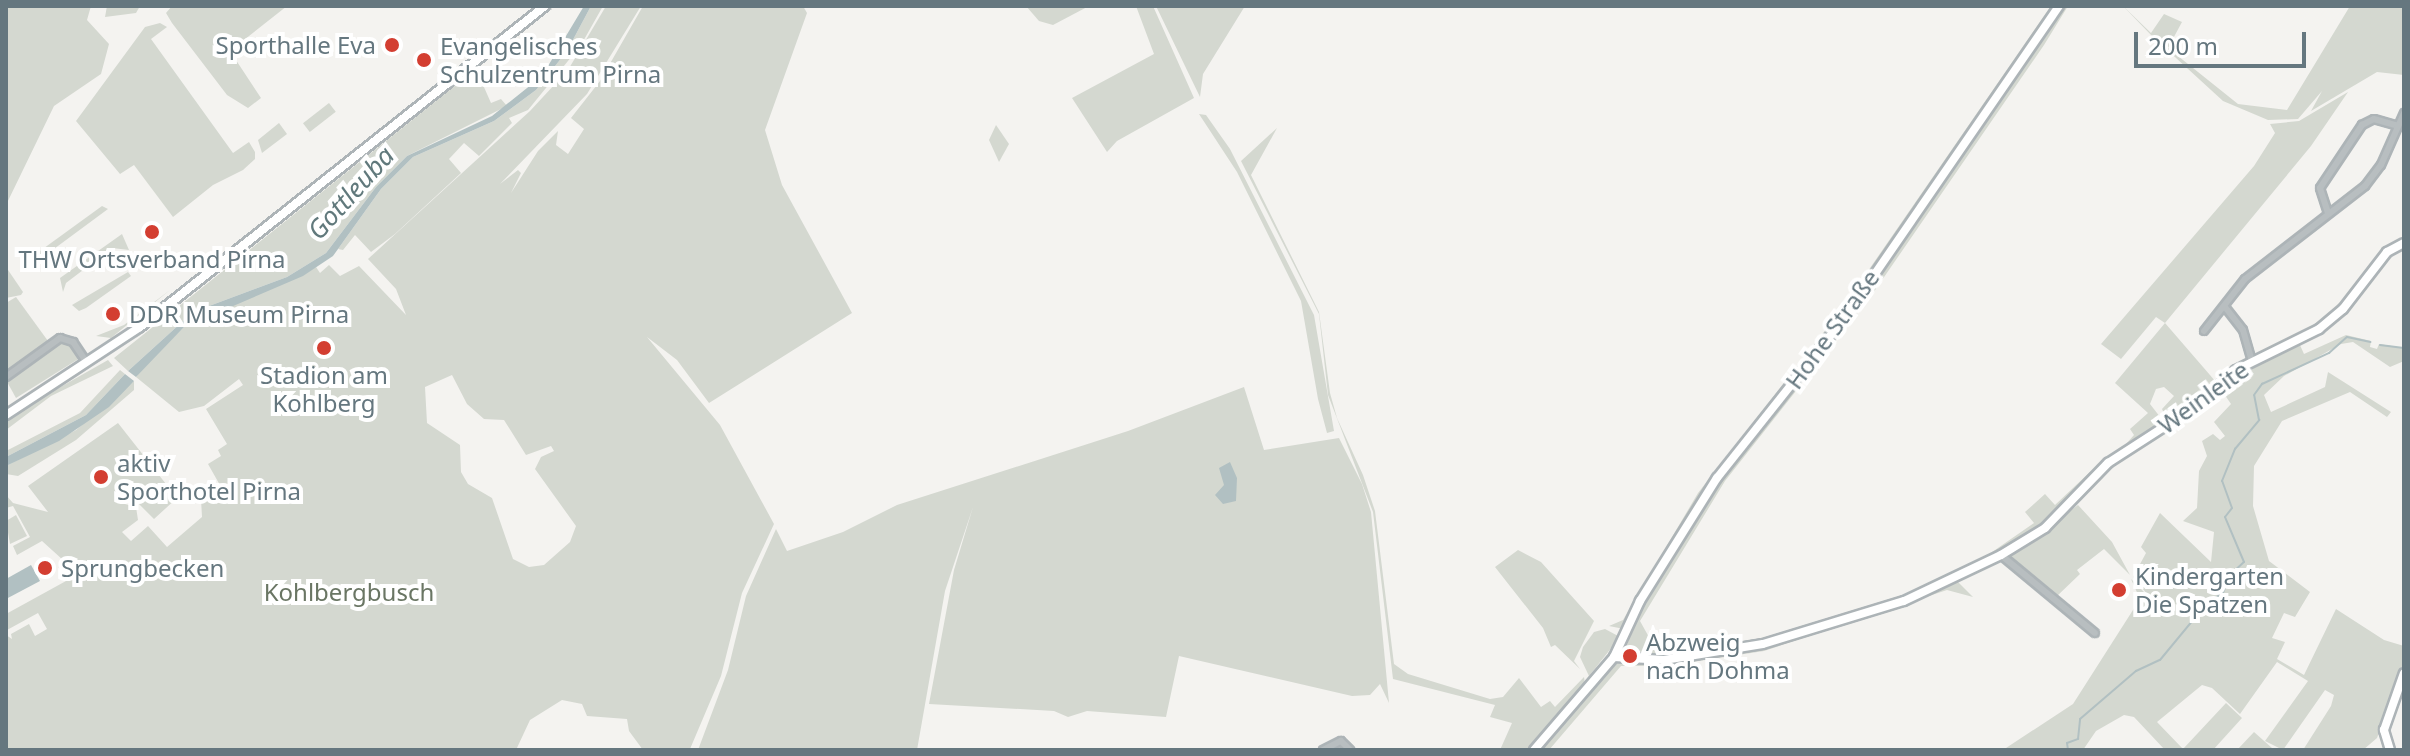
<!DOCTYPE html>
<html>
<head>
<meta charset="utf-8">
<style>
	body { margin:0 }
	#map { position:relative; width:2410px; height:756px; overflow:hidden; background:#f4f3f0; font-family:"Noto Sans",sans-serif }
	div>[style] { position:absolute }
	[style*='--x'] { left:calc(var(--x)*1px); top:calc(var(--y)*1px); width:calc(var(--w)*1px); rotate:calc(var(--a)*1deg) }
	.green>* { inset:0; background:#d4d8d0; transform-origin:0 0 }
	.water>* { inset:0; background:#b1c0c2 }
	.round { border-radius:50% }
	.stream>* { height:2px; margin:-1px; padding:0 1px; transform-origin:1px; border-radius:1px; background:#b1c0c2 }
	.roads { filter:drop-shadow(2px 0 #adb4b7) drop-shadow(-2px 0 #adb4b7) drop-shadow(0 2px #adb4b7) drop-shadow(0 -2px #adb4b7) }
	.street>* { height:6px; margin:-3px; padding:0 3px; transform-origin:3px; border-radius:3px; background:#b8bec0 }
	.secondary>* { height:8px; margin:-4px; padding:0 4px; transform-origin:4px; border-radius:4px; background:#fff }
	.dots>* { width:22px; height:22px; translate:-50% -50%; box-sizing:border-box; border:4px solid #fff; border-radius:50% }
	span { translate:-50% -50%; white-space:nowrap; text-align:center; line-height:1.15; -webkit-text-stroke:8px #fff; paint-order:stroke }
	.poi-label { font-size:24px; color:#65777f }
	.right { translate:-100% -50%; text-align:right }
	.left { translate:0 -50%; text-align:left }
	.street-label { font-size:24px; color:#65777f }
	.park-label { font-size:24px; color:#6a7664 }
	.water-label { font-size:26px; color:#61797c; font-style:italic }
	.frame { position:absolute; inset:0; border:8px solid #65777f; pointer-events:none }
	.scale { position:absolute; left:2134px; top:32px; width:172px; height:36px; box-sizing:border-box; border:4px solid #65777f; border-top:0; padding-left:10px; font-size:24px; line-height:28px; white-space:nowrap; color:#65777f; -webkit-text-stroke:6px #fff; paint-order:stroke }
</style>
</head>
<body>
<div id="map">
	<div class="green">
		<i style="clip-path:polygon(6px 6px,91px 6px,87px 20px,109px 44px,101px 74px,54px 106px,6px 205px)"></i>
		<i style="clip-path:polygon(107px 6px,140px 6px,136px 13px,105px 17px)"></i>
		<i style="clip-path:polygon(172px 6px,287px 6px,230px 51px,261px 98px,248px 108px,227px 95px,172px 23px,166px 13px)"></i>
		<i style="clip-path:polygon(591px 6px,603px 6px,581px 45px,528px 110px,509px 118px,512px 123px,479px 156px,464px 143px,449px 159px,461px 173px,395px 234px,371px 252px,355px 235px,343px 250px,338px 249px,381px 189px,413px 157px,494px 121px,536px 90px,567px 51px)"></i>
		<i style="clip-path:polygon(evenodd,606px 6px,641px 6px,587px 94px,500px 184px,518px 170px,521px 173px,511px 193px,538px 151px,558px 131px,556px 145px,568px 154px,584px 129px,571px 118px,600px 81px,643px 6px,803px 6px,807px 13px,765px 130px,782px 185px,852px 313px,709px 403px,677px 360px,647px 337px,720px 425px,774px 524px,742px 593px,721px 676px,690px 749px,643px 750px,629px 731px,627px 719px,587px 716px,582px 704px,562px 700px,530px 720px,516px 750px,6px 750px,6px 635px,12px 639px,11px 634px,29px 624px,35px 636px,47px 629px,38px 613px,7px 630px,6px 614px,66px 581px,63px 560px,42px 541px,17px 555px,13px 546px,30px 537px,13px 506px,6px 508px,6px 495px,13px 503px,48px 512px,28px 486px,118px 423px,177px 498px,154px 519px,130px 495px,125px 504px,136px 507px,138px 520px,122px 532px,131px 541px,148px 526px,167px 547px,202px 517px,201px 499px,221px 487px,208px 464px,221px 456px,218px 450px,227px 444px,206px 409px,243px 385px,239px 379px,204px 406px,179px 412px,136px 377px,146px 363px,184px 327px,316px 267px,320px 273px,329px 265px,340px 276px,359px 266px,406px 315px,396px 289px,368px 259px,530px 111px,568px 70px,606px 6px,452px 375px,467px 404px,484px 419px,504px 420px,526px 455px,551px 446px,554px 451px,541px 457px,535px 469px,576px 526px,570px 542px,544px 565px,529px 567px,513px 559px,492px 498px,468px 484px,461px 472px,460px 445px,427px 423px,425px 387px,452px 375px)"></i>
		<i style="clip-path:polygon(1026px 6px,1089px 6px,1053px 25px,1039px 21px)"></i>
		<i style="clip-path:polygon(1136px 6px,1153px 6px,1194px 98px,1117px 141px,1107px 152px,1072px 98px,1154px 54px)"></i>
		<i style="clip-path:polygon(1156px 6px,1245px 6px,1203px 74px,1200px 97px)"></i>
		<i style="clip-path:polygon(2051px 6px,2055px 6px,2022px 58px,1843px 314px,1732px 454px,1624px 629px,1609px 626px,1623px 620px,1698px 493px,1841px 310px)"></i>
		<i style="clip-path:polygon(2063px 6px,2068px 6px,2044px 45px,1871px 296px,1725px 481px,1640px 621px,1655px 648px,1667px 655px,1762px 640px,1848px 616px,1762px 641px,1675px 656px,1623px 655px,1644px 601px,1721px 479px,1849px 317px)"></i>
		<i style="clip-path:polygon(2123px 6px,2151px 33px,2164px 14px,2182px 22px,2168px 48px,2238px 104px,2287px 110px,2350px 6px,2404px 6px,2404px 75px,2377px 72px,2311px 111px,2322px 91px,2298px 119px,2268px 120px,2223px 101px,2152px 36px)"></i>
		<i style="clip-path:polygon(160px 23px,167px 27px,151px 39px,233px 153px,249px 142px,255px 152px,255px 159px,243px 170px,213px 185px,173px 217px,134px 165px,120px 174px,76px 121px,145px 27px)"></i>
		<i style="clip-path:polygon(476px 69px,491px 103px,501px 99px,507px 106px,407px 156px,376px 187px,326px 253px,287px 277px,193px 312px,128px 371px,114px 358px)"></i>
		<i style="clip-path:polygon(2348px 92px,2311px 146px,2165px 323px,2216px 382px,2167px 420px,2162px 409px,2174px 396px,2164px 387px,2156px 389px,2150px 404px,2164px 422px,2126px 444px,2134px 435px,2130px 429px,2148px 413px,2115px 383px,2165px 323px,2156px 317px,2121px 359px,2101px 344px,2254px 166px,2275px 133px,2270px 124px,2299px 121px)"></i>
		<i style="left:329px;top:103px;width:11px;height:33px;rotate:52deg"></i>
		<i style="clip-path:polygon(1199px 114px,1206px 115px,1230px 149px,1314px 315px,1334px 431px,1327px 433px,1318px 399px,1301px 301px,1237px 172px)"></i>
		<i style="clip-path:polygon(279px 123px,287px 134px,262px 153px,258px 140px)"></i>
		<i style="clip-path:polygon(996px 125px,1009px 144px,999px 162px,989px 140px)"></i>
		<i style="clip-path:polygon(1277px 128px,1251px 175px,1319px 312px,1330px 393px,1337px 418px,1363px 475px,1375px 511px,1394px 664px,1408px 674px,1490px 699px,1503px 697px,1519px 678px,1541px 707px,1550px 701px,1555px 707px,1584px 677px,1585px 684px,1529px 750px,1500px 750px,1512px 723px,1490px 717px,1495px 705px,1393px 679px,1373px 512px,1328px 395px,1319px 314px,1241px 161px)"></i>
		<i style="clip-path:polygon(102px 206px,108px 209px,39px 260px,40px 251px)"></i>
		<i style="clip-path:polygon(122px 234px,129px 250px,112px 248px,66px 283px,63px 292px,60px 278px)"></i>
		<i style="clip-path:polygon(232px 260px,231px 263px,136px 338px,143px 330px)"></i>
		<i style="clip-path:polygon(6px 267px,23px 292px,21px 295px,6px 298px)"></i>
		<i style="clip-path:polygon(128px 272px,131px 276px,86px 308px,79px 311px,72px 305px)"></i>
		<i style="clip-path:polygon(170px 290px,111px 338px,96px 336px,124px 325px)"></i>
		<i style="clip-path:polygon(16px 297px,48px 341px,6px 373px,6px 303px)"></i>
		<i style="clip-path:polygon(2346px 335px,2371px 341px,2370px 347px,2377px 349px,2379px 344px,2404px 348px,2404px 361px,2390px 367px,2353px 342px,2341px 344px,2284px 376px,2264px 395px,2271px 412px,2325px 387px,2328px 372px,2391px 412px,2387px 417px,2350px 392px,2282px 421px,2254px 466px,2253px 506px,2269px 561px,2310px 592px,2295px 617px,2284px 613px,2272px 638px,2285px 642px,2277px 659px,2304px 675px,2336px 609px,2384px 640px,2404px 646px,2404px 668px,2377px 738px,2363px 750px,2303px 750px,2331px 706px,2334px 695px,2325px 690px,2283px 750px,2265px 741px,2308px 681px,2277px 662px,2240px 714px,2212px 688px,2202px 685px,2157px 722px,2183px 749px,2226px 703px,2242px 718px,2213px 750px,2165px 750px,2134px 717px,2124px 715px,2096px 731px,2083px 750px,1966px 750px,2006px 748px,2073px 704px,2140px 599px,2131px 579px,2152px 600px,2133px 577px,2146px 553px,2141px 547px,2160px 513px,2211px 562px,2214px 532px,2183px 521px,2197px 508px,2199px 471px,2207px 456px,2202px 441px,2213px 434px,2220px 440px,2225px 436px,2214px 422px,2231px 404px,2220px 388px,2244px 367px,2299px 343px,2304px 354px)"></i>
		<i style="clip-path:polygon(59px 341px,70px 344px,80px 358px,16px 398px,6px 380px)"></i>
		<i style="clip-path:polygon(108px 360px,113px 366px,51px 396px,6px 430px,6px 423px,27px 406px)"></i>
		<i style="clip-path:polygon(120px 370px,125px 374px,86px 415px,6px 457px,6px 451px,80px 413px)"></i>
		<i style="clip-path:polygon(134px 381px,134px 390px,76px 440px,18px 476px,6px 474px,6px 466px,76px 430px)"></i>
		<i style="clip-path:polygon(1244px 387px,1264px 450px,1339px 438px,1362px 484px,1371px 512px,1389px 703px,1380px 684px,1370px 695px,1352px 696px,1179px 656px,1166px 717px,1087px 711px,1068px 717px,1054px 711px,929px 704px,954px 570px,973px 507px,945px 591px,917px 750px,698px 750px,728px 670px,746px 596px,776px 529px,787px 551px,843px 532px,897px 505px,1128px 431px)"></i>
		<i style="clip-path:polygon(2091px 471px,2070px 502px,2033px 534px,1969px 568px,2034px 523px,2025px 512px,2045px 494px,2055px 505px)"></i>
		<i style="clip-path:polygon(2078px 505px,2112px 542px,2130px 575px,2104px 549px,2077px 570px,2080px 574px,2056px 597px,2008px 556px)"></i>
		<i style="clip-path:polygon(16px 515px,27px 536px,10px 544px,6px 521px)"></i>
		<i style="clip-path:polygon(1518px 550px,1541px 562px,1594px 621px,1574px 661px,1580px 669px,1555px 645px,1551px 647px,1543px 628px,1495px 567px)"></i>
		<i style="clip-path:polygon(1956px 580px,1973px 597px,1947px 590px,1764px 651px,1666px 666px,1621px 666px,1549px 750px,1537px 750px,1619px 661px,1664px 663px,1763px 646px)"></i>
		<i style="clip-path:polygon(1605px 629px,1620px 637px,1589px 676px,1580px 657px,1583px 647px,1594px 632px)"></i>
		<i style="clip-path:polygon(2254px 732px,2272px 748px,2237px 750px)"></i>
	</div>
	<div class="water">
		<i style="clip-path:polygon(584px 6px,591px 6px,567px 51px,536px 90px,494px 121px,413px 157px,381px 189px,333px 256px,303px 276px,184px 327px,136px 377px,128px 371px,193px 312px,287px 277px,326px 253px,376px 187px,407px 156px,492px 116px,542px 76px)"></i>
		<i style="clip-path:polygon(125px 374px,134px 381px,109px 407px,59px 441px,6px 466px,6px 457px,86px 415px)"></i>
		<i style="clip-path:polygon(1230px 462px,1237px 478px,1236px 501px,1223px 504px,1215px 495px,1224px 485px,1219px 468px)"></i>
		<i class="round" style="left:36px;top:559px;width:18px;height:18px"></i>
		<i style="clip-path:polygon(31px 565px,40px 581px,6px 599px,6px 579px)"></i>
	</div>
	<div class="stream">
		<i style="--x:2380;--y:345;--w:24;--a:7"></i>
		<i style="--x:2068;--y:750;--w:7;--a:-98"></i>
		<i style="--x:2067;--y:743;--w:12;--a:-20"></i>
		<i style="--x:2078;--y:739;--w:20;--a:-84"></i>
		<i style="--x:2080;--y:719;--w:74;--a:-40.6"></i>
		<i style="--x:2136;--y:671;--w:26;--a:-25"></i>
		<i style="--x:2160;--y:660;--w:75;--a:-50.4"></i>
		<i style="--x:2208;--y:602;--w:17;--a:-31"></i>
		<i style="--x:2223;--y:593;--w:19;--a:-69"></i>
		<i style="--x:2230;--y:575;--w:19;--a:-43"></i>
		<i style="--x:2244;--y:562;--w:49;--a:-112.9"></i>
		<i style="--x:2225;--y:517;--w:11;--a:-52"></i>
		<i style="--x:2232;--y:508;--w:29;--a:-110"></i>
		<i style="--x:2222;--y:481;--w:35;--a:-68"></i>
		<i style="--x:2235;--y:449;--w:38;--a:-50"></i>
		<i style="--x:2259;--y:420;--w:25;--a:-101"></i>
		<i style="--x:2254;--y:395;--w:14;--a:-54"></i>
		<i style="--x:2262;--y:384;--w:74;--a:-24.8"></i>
		<i style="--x:2329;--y:353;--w:24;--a:-42"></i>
		<i style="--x:2347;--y:337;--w:24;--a:12"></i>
	</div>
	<div class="roads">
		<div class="street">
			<i style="--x:2328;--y:213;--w:26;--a:-108"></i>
			<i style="--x:2320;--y:188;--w:76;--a:-56.3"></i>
			<i style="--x:2362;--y:125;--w:13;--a:-27"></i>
			<i style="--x:2374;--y:119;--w:25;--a:16"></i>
			<i style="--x:2225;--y:307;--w:29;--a:52"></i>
			<i style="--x:2243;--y:330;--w:32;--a:74"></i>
			<i style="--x:2204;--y:331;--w:66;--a:-51.7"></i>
			<i style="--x:2245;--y:279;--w:152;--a:-37.8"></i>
			<i style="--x:2365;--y:186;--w:26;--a:-53"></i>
			<i style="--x:2381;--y:165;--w:57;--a:-66.1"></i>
			<i style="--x:6;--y:377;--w:67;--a:-35.8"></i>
			<i style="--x:60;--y:338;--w:14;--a:17"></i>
			<i style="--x:73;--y:342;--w:23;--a:56"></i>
			<i style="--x:2001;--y:555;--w:122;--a:39.7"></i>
			<i style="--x:1323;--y:750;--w:20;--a:-27"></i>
			<i style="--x:1341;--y:741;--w:13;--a:45"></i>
		</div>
		<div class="secondary">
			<i style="--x:6;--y:415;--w:160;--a:-33.3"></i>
			<i style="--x:140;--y:327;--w:517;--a:-38.4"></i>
			<i style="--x:1614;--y:657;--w:50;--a:3.4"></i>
			<i style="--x:1664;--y:660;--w:100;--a:-9.2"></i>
			<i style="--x:1763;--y:644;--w:147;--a:-17"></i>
			<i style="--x:1904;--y:601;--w:107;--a:-25.4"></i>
			<i style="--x:2001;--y:555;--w:52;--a:-31.5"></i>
			<i style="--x:2045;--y:528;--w:91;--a:-45.9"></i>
			<i style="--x:2108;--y:463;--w:103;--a:-32.8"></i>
			<i style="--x:2195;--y:407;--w:55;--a:-42.1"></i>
			<i style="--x:2236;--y:370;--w:93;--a:-26.3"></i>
			<i style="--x:2319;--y:329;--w:31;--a:-40"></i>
			<i style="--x:2343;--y:309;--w:72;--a:-52.3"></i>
			<i style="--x:2387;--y:252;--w:19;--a:-28"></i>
			<i style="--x:1534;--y:750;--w:123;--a:-49.3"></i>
			<i style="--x:1614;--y:657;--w:62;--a:-65.1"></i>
			<i style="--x:1640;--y:601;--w:145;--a:-58"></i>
			<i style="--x:1717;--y:478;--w:207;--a:-51.5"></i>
			<i style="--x:1846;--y:316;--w:376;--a:-55.5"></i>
			<i style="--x:2390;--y:750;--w:21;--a:-107"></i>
			<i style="--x:2384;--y:730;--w:60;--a:-70.7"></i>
		</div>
	</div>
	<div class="dots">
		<i style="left:392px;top:45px;background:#d33e31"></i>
		<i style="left:424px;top:60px;background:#d33e31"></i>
		<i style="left:152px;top:232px;background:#d33e31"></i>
		<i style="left:113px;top:314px;background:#d33e31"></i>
		<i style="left:324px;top:348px;background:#d33e31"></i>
		<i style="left:101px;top:477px;background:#d33e31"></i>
		<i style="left:45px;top:568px;background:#d33e31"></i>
		<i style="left:2119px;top:590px;background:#d33e31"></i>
		<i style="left:1630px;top:656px;background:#d33e31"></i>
	</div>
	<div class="poi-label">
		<span class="right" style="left:376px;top:45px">Sporthalle Eva</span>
		<span class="left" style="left:440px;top:60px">Evangelisches<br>Schulzentrum Pirna</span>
		<span style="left:152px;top:259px">THW Ortsverband Pirna</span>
		<span class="left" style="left:129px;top:314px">DDR Museum Pirna</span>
		<span style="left:324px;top:389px">Stadion am<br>Kohlberg</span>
		<span class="left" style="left:117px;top:477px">aktiv<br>Sporthotel Pirna</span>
		<span class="left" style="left:61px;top:568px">Sprungbecken</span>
		<span class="left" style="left:2135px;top:590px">Kindergarten<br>Die Spatzen</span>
		<span class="left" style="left:1646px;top:656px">Abzweig<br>nach Dohma</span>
	</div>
	<div class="street-label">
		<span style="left:1832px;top:329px;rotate:-54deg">Hohe Straße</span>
		<span style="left:2203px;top:397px;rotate:-36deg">Weinleite</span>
	</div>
	<div class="park-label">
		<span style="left:349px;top:592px">Kohlbergbusch</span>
	</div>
	<div class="water-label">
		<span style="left:351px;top:193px;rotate:-48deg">Gottleuba</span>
	</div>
	<div class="frame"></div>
	<div class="scale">200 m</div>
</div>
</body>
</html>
